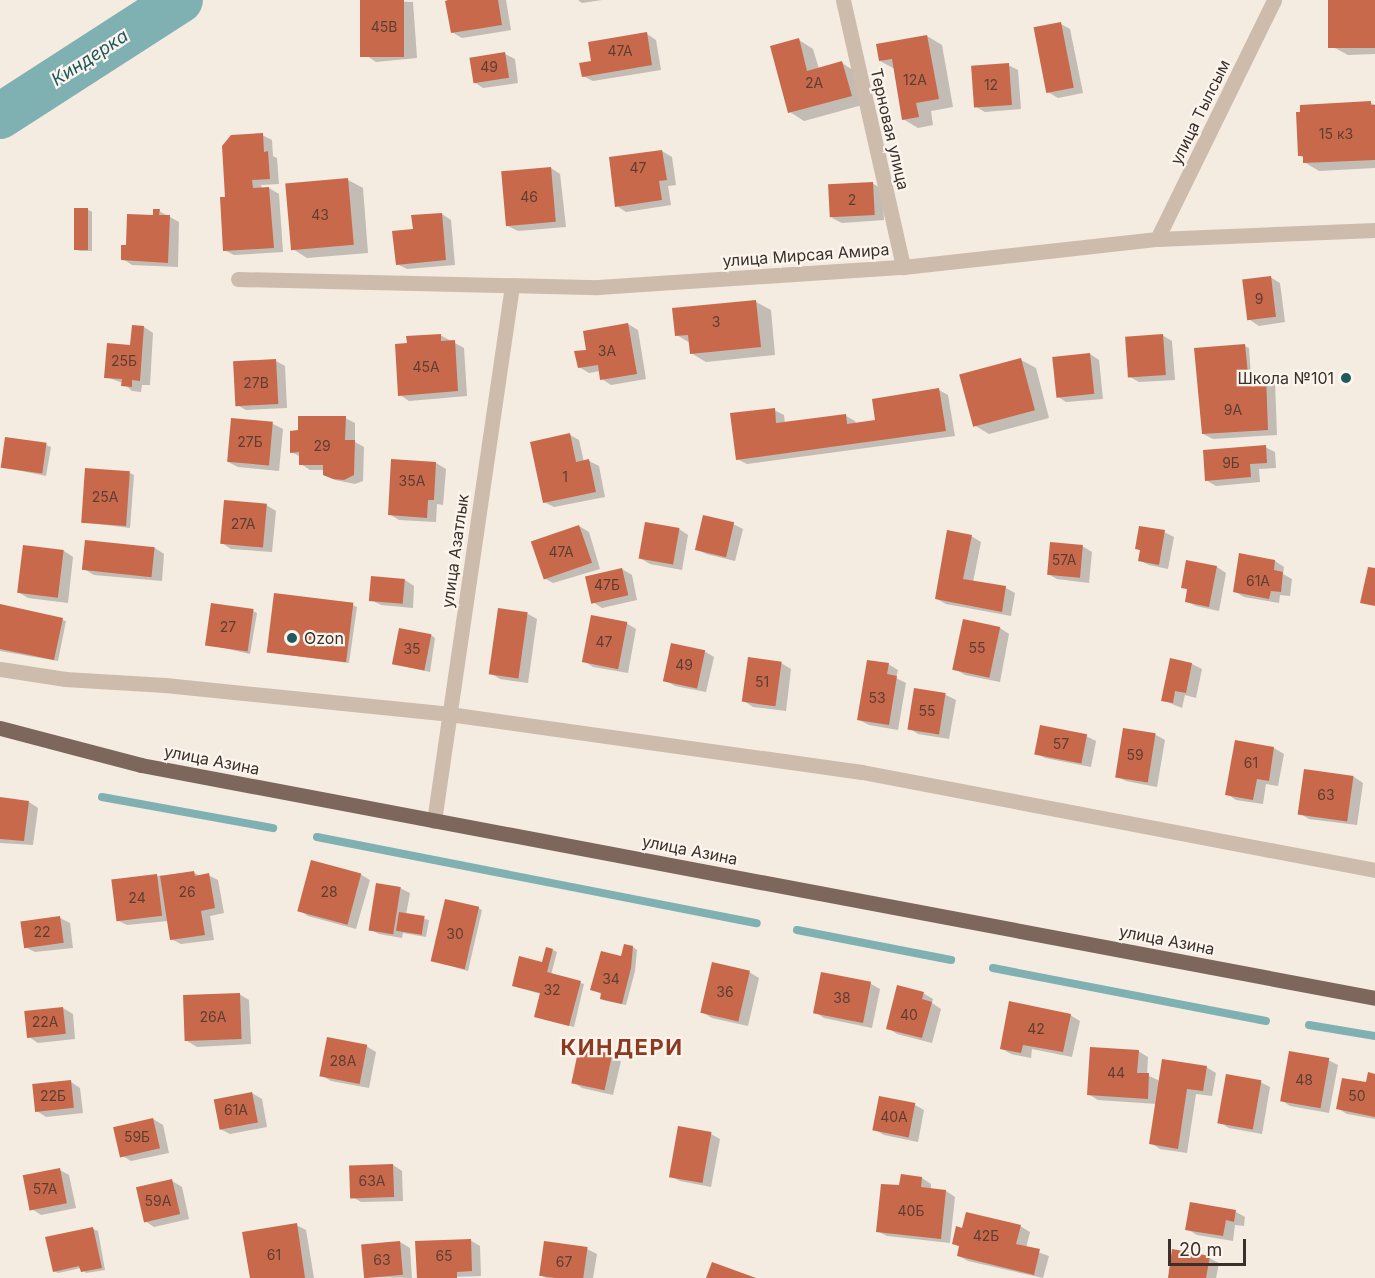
<!DOCTYPE html>
<html>
<head>
<meta charset="utf-8">
<style>
	body { margin:0 }
	#map { position:relative; width:1375px; height:1278px; overflow:hidden; background:#f4ebe1; font-family:Inter,sans-serif }
	div>[style] { position:absolute }
	[style*='--x'] { left:calc(var(--x)*1px); top:calc(var(--y)*1px); width:calc(var(--w)*1px); rotate:calc(var(--a)*1deg) }
	.shadow>* { inset:0; background:#0003 }
	.stream>* { height:8px; margin:-4px; padding:0 4px; transform-origin:4px; border-radius:4px; background:#7fb0b2 }
	.river>* { height:46px; margin:-23px; padding:0 23px; transform-origin:23px; border-radius:23px; background:#7fb0b2 }
	.building>* { inset:0; background:#c8694b; transform-origin:0 0 }
	.minor>* { height:15px; margin:-7.5px; padding:0 7.5px; transform-origin:7.5px; border-radius:7.5px; background:#cdbbac }
	.major>* { height:15px; margin:-7.5px; padding:0 7.5px; transform-origin:7.5px; border-radius:7.5px; background:#7d675c }
	.dots>* { width:16px; height:16px; translate:-50% -50%; box-sizing:border-box; border:3px solid #fbf5ee; border-radius:50% }
	span { translate:-50% -50%; white-space:nowrap; text-align:center; line-height:1.15; -webkit-text-stroke:4.5px #fbf5ee; paint-order:stroke }
	.number-label { font-size:14px; color:#5e3e33 }
	.number-label span { -webkit-text-stroke-width:0 }
	.street-label { font-size:16px; color:#3b302b }
	.poi-label { font-size:16px; color:#3b302b }
	.right { translate:-100% -50%; text-align:right }
	.left { translate:0 -50%; text-align:left }
	.water-label { font-size:18px; color:#1f5a5e; font-style:italic }
	.district-label { font-size:22px; color:#8c3b22; font-weight:700; letter-spacing:1.5px }
	.scale { position:absolute; left:1168px; top:1239px; width:78px; height:27px; box-sizing:border-box; border:3px solid #3b302b; border-top:0; padding-left:8px; font-size:18px; line-height:21px; white-space:nowrap; color:#3b302b; -webkit-text-stroke:4px #fbf5ee; paint-order:stroke }
</style>
</head>
<body>
<div id="map">
	<div class="shadow">
		<i style="clip-path:polygon(361px 0,413px 2px,417px 58px,376px 62px,367px 56px)"></i>
		<i style="clip-path:polygon(457px 0,506px 0,511px 30px,462px 38px,452px 32px)"></i>
		<i style="clip-path:polygon(578px 0,602px 0,582px 3px)"></i>
		<i style="clip-path:polygon(1330px 0,1375px 0,1375px 54px,1348px 55px,1333px 47px)"></i>
		<i style="clip-path:polygon(1061px 24px,1070px 29px,1083px 93px,1058px 98px,1048px 92px)"></i>
		<i style="clip-path:polygon(647px 34px,656px 40px,661px 70px,593px 81px,583px 76px,593px 62px)"></i>
		<i style="clip-path:polygon(927px 36px,942px 45px,953px 107px,931px 111px,933px 125px,918px 128px,903px 119px,895px 69px,880px 61px)"></i>
		<i style="clip-path:polygon(799px 40px,813px 49px,819px 69px,842px 63px,856px 72px,866px 104px,804px 121px,790px 112px)"></i>
		<i style="clip-path:polygon(505px 54px,515px 59px,518px 83px,483px 88px,474px 82px)"></i>
		<i style="clip-path:polygon(1008px 65px,1018px 70px,1021px 109px,985px 112px,976px 107px)"></i>
		<i style="clip-path:polygon(1371px 103px,1375px 105px,1375px 168px,1319px 171px,1304px 162px,1304px 158px,1299px 155px)"></i>
		<i style="clip-path:polygon(262px 135px,272px 140px,273px 156px,277px 158px,279px 184px,261px 185px,262px 189px,269px 188px,279px 194px,283px 252px,234px 255px,224px 250px,226px 199px)"></i>
		<i style="clip-path:polygon(662px 151px,672px 157px,676px 185px,668px 186px,671px 205px,626px 212px,617px 206px)"></i>
		<i style="clip-path:polygon(551px 168px,560px 174px,566px 227px,518px 231px,508px 226px)"></i>
		<i style="clip-path:polygon(348px 180px,363px 188px,368px 253px,307px 258px,293px 249px)"></i>
		<i style="clip-path:polygon(872px 183px,882px 189px,884px 220px,842px 223px,832px 218px)"></i>
		<i style="clip-path:polygon(87px 209px,92px 212px,92px 251px,80px 251px,75px 249px)"></i>
		<i style="clip-path:polygon(159px 211px,179px 222px,178px 267px,132px 265px,123px 259px,127px 247px)"></i>
		<i style="clip-path:polygon(442px 214px,451px 220px,455px 265px,407px 269px,397px 264px,414px 230px)"></i>
		<i style="clip-path:polygon(1270px 277px,1280px 283px,1285px 322px,1259px 326px,1250px 320px)"></i>
		<i style="clip-path:polygon(756px 302px,771px 310px,775px 355px,706px 362px,691px 353px,690px 343px,677px 335px)"></i>
		<i style="clip-path:polygon(628px 324px,638px 330px,646px 379px,611px 385px,602px 379px,600px 371px,589px 373px,579px 367px,588px 351px)"></i>
		<i style="clip-path:polygon(144px 327px,153px 333px,150px 385px,142px 385px,141px 392px,132px 391px,123px 383px,106px 377px)"></i>
		<i style="clip-path:polygon(440px 335px,464px 348px,467px 396px,409px 401px,400px 395px,408px 344px)"></i>
		<i style="clip-path:polygon(1162px 335px,1172px 341px,1175px 380px,1139px 382px,1130px 377px)"></i>
		<i style="clip-path:polygon(1245px 346px,1249px 348px,1251px 377px,1266px 376px,1275px 382px,1277px 435px,1213px 439px,1203px 434px)"></i>
		<i style="clip-path:polygon(1090px 354px,1099px 360px,1103px 399px,1066px 402px,1057px 396px)"></i>
		<i style="clip-path:polygon(1021px 360px,1036px 368px,1049px 418px,989px 434px,974px 425px)"></i>
		<i style="clip-path:polygon(276px 361px,285px 366px,287px 408px,246px 410px,237px 405px)"></i>
		<i style="clip-path:polygon(939px 390px,948px 395px,955px 436px,747px 464px,737px 459px,774px 410px,784px 415px,785px 424px,846px 416px,855px 421px,856px 424px,877px 421px)"></i>
		<i style="clip-path:polygon(345px 418px,355px 423px,355px 442px,364px 447px,363px 481px,355px 484px,335px 480px,325px 474px,325px 470px,310px 470px,301px 464px,301px 457px,291px 452px)"></i>
		<i style="clip-path:polygon(232px 420px,273px 424px,283px 429px,279px 471px,238px 467px,228px 462px)"></i>
		<i style="clip-path:polygon(570px 435px,579px 440px,584px 462px,589px 461px,599px 466px,605px 497px,554px 507px,544px 502px)"></i>
		<i style="clip-path:polygon(46px 445px,51px 447px,46px 476px,2px 467px)"></i>
		<i style="clip-path:polygon(1265px 447px,1275px 452px,1276px 468px,1259px 469px,1260px 482px,1216px 486px,1206px 480px)"></i>
		<i style="clip-path:polygon(392px 461px,436px 463px,446px 469px,443px 505px,437px 504px,436px 522px,399px 520px,389px 514px)"></i>
		<i style="clip-path:polygon(130px 473px,134px 475px,130px 528px,82px 522px)"></i>
		<i style="clip-path:polygon(266px 505px,276px 511px,272px 552px,231px 549px,222px 543px)"></i>
		<i style="clip-path:polygon(646px 524px,679px 529px,688px 535px,682px 570px,650px 564px,640px 558px)"></i>
		<i style="clip-path:polygon(733px 524px,743px 529px,735px 561px,706px 554px,697px 549px)"></i>
		<i style="clip-path:polygon(579px 526px,589px 532px,600px 569px,553px 583px,544px 578px)"></i>
		<i style="clip-path:polygon(1164px 532px,1174px 537px,1168px 569px,1149px 565px,1139px 560px,1141px 551px,1137px 548px)"></i>
		<i style="clip-path:polygon(971px 536px,981px 542px,973px 582px,1006px 588px,1015px 593px,1011px 616px,946px 604px,937px 599px)"></i>
		<i style="clip-path:polygon(24px 546px,64px 551px,73px 557px,68px 603px,28px 598px,18px 592px)"></i>
		<i style="clip-path:polygon(1082px 546px,1092px 552px,1089px 583px,1057px 579px,1048px 574px)"></i>
		<i style="clip-path:polygon(155px 548px,164px 554px,162px 581px,94px 575px,84px 569px)"></i>
		<i style="clip-path:polygon(1275px 561px,1284px 567px,1283px 574px,1292px 579px,1290px 596px,1280px 595px,1279px 603px,1244px 597px,1234px 591px)"></i>
		<i style="clip-path:polygon(1217px 567px,1226px 573px,1219px 611px,1196px 606px,1186px 601px,1188px 590px,1183px 587px)"></i>
		<i style="clip-path:polygon(622px 569px,632px 575px,637px 600px,602px 608px,593px 602px)"></i>
		<i style="clip-path:polygon(405px 580px,414px 586px,413px 608px,381px 605px,371px 600px)"></i>
		<i style="clip-path:polygon(352px 605px,357px 607px,349px 663px,268px 652px)"></i>
		<i style="clip-path:polygon(0 606px,66px 621px,58px 661px,0 651px)"></i>
		<i style="clip-path:polygon(253px 611px,257px 613px,250px 654px,206px 644px)"></i>
		<i style="clip-path:polygon(528px 614px,537px 619px,528px 683px,500px 679px,490px 673px)"></i>
		<i style="clip-path:polygon(626px 623px,636px 629px,628px 673px,593px 667px,584px 661px)"></i>
		<i style="clip-path:polygon(1000px 628px,1009px 634px,1000px 682px,965px 675px,955px 669px)"></i>
		<i style="clip-path:polygon(431px 635px,435px 638px,430px 672px,395px 664px)"></i>
		<i style="clip-path:polygon(704px 651px,714px 657px,706px 692px,675px 686px,665px 680px)"></i>
		<i style="clip-path:polygon(1171px 659px,1192px 664px,1202px 669px,1196px 698px,1185px 695px,1182px 708px,1162px 700px)"></i>
		<i style="clip-path:polygon(781px 663px,791px 669px,786px 711px,753px 707px,744px 701px)"></i>
		<i style="clip-path:polygon(888px 664px,898px 670px,896px 678px,906px 683px,898px 730px,869px 725px,859px 720px)"></i>
		<i style="clip-path:polygon(915px 690px,946px 695px,956px 700px,949px 739px,918px 734px,909px 728px)"></i>
		<i style="clip-path:polygon(1124px 729px,1156px 735px,1165px 740px,1157px 787px,1126px 781px,1116px 776px)"></i>
		<i style="clip-path:polygon(1086px 736px,1096px 741px,1091px 767px,1045px 758px,1036px 753px)"></i>
		<i style="clip-path:polygon(1236px 742px,1274px 748px,1284px 754px,1278px 786px,1266px 784px,1263px 804px,1236px 800px,1227px 794px)"></i>
		<i style="clip-path:polygon(1354px 777px,1363px 783px,1357px 825px,1309px 819px,1299px 813px)"></i>
		<i style="clip-path:polygon(0 798px,29px 802px,38px 808px,33px 845px,0 843px)"></i>
		<i style="clip-path:polygon(193px 872px,200px 876px,208px 875px,218px 880px,224px 913px,210px 916px,214px 940px,181px 944px,171px 939px,168px 921px,127px 925px,117px 920px,157px 876px)"></i>
		<i style="clip-path:polygon(360px 874px,370px 880px,356px 929px,308px 916px,299px 910px)"></i>
		<i style="clip-path:polygon(400px 888px,410px 893px,406px 915px,429px 920px,426px 937px,403px 933px,402px 938px,379px 934px,370px 929px)"></i>
		<i style="clip-path:polygon(478px 908px,482px 910px,468px 971px,433px 961px)"></i>
		<i style="clip-path:polygon(60px 918px,70px 923px,73px 948px,35px 952px,25px 947px)"></i>
		<i style="clip-path:polygon(633px 947px,637px 950px,635px 971px,626px 1005px,606px 1001px,601px 999px,602px 994px,592px 990px)"></i>
		<i style="clip-path:polygon(553px 950px,557px 952px,551px 975px,584px 984px,574px 1027px,536px 1017px,541px 994px,513px 986px,543px 964px)"></i>
		<i style="clip-path:polygon(749px 972px,759px 978px,748px 1026px,712px 1018px,702px 1012px)"></i>
		<i style="clip-path:polygon(871px 984px,880px 989px,872px 1028px,824px 1018px,815px 1012px)"></i>
		<i style="clip-path:polygon(923px 993px,933px 999px,932px 1003px,941px 1009px,932px 1043px,897px 1034px,888px 1028px)"></i>
		<i style="clip-path:polygon(239px 994px,249px 1000px,251px 1044px,197px 1047px,187px 1041px)"></i>
		<i style="clip-path:polygon(63px 1008px,73px 1014px,75px 1039px,38px 1043px,29px 1037px)"></i>
		<i style="clip-path:polygon(1070px 1015px,1080px 1021px,1072px 1057px,1032px 1049px,1031px 1058px,1011px 1054px,1001px 1048px)"></i>
		<i style="clip-path:polygon(366px 1046px,376px 1052px,369px 1088px,331px 1081px,321px 1075px)"></i>
		<i style="clip-path:polygon(1138px 1051px,1148px 1057px,1147px 1075px,1160px 1081px,1206px 1067px,1216px 1073px,1212px 1096px,1196px 1094px,1187px 1153px,1160px 1149px,1151px 1143px,1157px 1104px,1098px 1100px,1088px 1094px)"></i>
		<i style="clip-path:polygon(611px 1056px,621px 1061px,613px 1095px,582px 1088px,573px 1082px)"></i>
		<i style="clip-path:polygon(1328px 1060px,1338px 1065px,1329px 1113px,1290px 1106px,1281px 1100px)"></i>
		<i style="clip-path:polygon(1375px 1075px,1375px 1119px,1347px 1114px,1337px 1108px)"></i>
		<i style="clip-path:polygon(71px 1082px,80px 1088px,83px 1113px,46px 1117px,37px 1111px)"></i>
		<i style="clip-path:polygon(1260px 1082px,1270px 1087px,1262px 1134px,1229px 1128px,1219px 1122px)"></i>
		<i style="clip-path:polygon(252px 1093px,262px 1099px,267px 1127px,230px 1134px,220px 1129px)"></i>
		<i style="clip-path:polygon(880px 1098px,915px 1105px,924px 1110px,918px 1142px,884px 1135px,874px 1129px)"></i>
		<i style="clip-path:polygon(153px 1119px,163px 1125px,169px 1153px,131px 1161px,121px 1155px)"></i>
		<i style="clip-path:polygon(711px 1134px,720px 1139px,711px 1187px,680px 1181px,670px 1176px)"></i>
		<i style="clip-path:polygon(393px 1165px,402px 1171px,403px 1201px,361px 1202px,351px 1196px)"></i>
		<i style="clip-path:polygon(60px 1170px,69px 1175px,76px 1208px,41px 1215px,32px 1209px)"></i>
		<i style="clip-path:polygon(922px 1178px,931px 1184px,931px 1190px,946px 1191px,955px 1197px,950px 1243px,887px 1236px,877px 1231px,901px 1187px)"></i>
		<i style="clip-path:polygon(172px 1181px,182px 1187px,189px 1219px,154px 1227px,145px 1221px)"></i>
		<i style="clip-path:polygon(1191px 1204px,1236px 1212px,1245px 1217px,1244px 1226px,1235px 1225px,1233px 1241px,1197px 1235px,1187px 1229px)"></i>
		<i style="clip-path:polygon(296px 1225px,306px 1230px,314px 1278px,252px 1278px)"></i>
		<i style="clip-path:polygon(1020px 1226px,1030px 1232px,1026px 1248px,1049px 1256px,1043px 1278px,968px 1261px,959px 1256px,961px 1247px,953px 1243px,964px 1229px)"></i>
		<i style="clip-path:polygon(93px 1229px,98px 1231px,105px 1270px,86px 1273px,81px 1268px,58px 1273px,54px 1271px)"></i>
		<i style="clip-path:polygon(470px 1240px,480px 1246px,481px 1276px,418px 1278px)"></i>
		<i style="clip-path:polygon(400px 1242px,410px 1248px,412px 1278px,365px 1277px)"></i>
		<i style="clip-path:polygon(587px 1249px,597px 1254px,593px 1278px,546px 1278px,541px 1275px)"></i>
		<i style="clip-path:polygon(1209px 1258px,1219px 1263px,1216px 1278px,1169px 1278px)"></i>
	</div>
	<div class="stream">
		<i style="--x:102;--y:797;--w:174;--a:10.3"></i>
		<i style="--x:317;--y:837;--w:448;--a:11.1"></i>
		<i style="--x:797;--y:930;--w:157;--a:11"></i>
		<i style="--x:993;--y:968;--w:278;--a:11"></i>
		<i style="--x:1309;--y:1025;--w:67;--a:9.5"></i>
	</div>
	<div class="river">
		<i style="--x:0;--y:116;--w:214;--a:-32.8"></i>
	</div>
	<div class="building">
		<i style="left:360px;top:0;width:44px;height:57px"></i>
		<i style="clip-path:polygon(448px 0,498px 0,502px 25px,451px 33px,445px 1px)"></i>
		<i style="left:1328px;top:0;width:47px;height:48px"></i>
		<i style="left:1061px;top:22px;width:67px;height:28px;rotate:79deg"></i>
		<i style="clip-path:polygon(647px 32px,652px 65px,582px 77px,579px 63px,591px 61px,588px 42px)"></i>
		<i style="clip-path:polygon(927px 35px,939px 99px,916px 103px,919px 117px,902px 120px,892px 59px,879px 61px,876px 44px)"></i>
		<i style="clip-path:polygon(799px 38px,807px 71px,842px 61px,852px 96px,788px 113px,770px 46px)"></i>
		<i style="left:505px;top:52px;width:26px;height:36px;rotate:81deg"></i>
		<i style="left:1009px;top:63px;width:42px;height:38px;rotate:86deg"></i>
		<i style="clip-path:polygon(1371px 101px,1371px 105px,1375px 105px,1375px 160px,1303px 163px,1303px 156px,1298px 156px,1296px 112px,1300px 112px,1300px 105px)"></i>
		<i style="clip-path:polygon(263px 133px,264px 152px,268px 151px,270px 179px,252px 180px,253px 188px,269px 187px,274px 248px,223px 251px,220px 197px,225px 197px,222px 146px,231px 135px)"></i>
		<i style="clip-path:polygon(662px 150px,667px 180px,659px 181px,662px 200px,615px 207px,609px 157px)"></i>
		<i style="left:551px;top:167px;width:55px;height:50px;rotate:85deg"></i>
		<i style="left:348px;top:178px;width:67px;height:63px;rotate:85deg"></i>
		<i style="left:873px;top:182px;width:33px;height:45px;rotate:87deg"></i>
		<i style="left:74px;top:208px;width:14px;height:42px"></i>
		<i style="clip-path:polygon(153px 209px,160px 209px,159px 215px,170px 215px,168px 263px,121px 260px,121px 245px,126px 245px,127px 214px,153px 215px)"></i>
		<i style="clip-path:polygon(442px 213px,446px 260px,396px 265px,392px 231px,413px 229px,411px 215px)"></i>
		<i style="left:1271px;top:276px;width:41px;height:29px;rotate:83deg"></i>
		<i style="clip-path:polygon(756px 300px,761px 347px,690px 354px,688px 335px,675px 336px,672px 308px)"></i>
		<i style="clip-path:polygon(628px 323px,637px 374px,600px 380px,598px 365px,578px 368px,574px 351px,586px 350px,583px 331px)"></i>
		<i style="clip-path:polygon(132px 325px,144px 326px,140px 381px,132px 380px,132px 387px,121px 386px,122px 379px,104px 378px,107px 343px,130px 345px)"></i>
		<i style="clip-path:polygon(441px 334px,441px 341px,455px 340px,458px 391px,398px 396px,395px 344px,407px 343px,406px 336px)"></i>
		<i style="left:1163px;top:334px;width:41px;height:38px;rotate:86deg"></i>
		<i style="clip-path:polygon(1245px 344px,1248px 375px,1266px 375px,1268px 430px,1202px 434px,1194px 348px)"></i>
		<i style="left:1090px;top:353px;width:41px;height:38px;rotate:84deg"></i>
		<i style="left:1021px;top:358px;width:54px;height:64px;rotate:75deg"></i>
		<i style="left:276px;top:359px;width:45px;height:43px;rotate:87deg"></i>
		<i style="clip-path:polygon(939px 388px,946px 431px,736px 460px,730px 413px,775px 408px,776px 423px,846px 414px,847px 424px,875px 420px,872px 399px)"></i>
		<i style="clip-path:polygon(298px 416px,346px 416px,345px 440px,355px 440px,354px 475px,344px 480px,333px 479px,323px 475px,323px 465px,299px 465px,299px 452px,290px 453px,290px 431px,298px 430px)"></i>
		<i style="left:231px;top:418px;width:42px;height:44px;rotate:5deg"></i>
		<i style="clip-path:polygon(570px 433px,576px 462px,589px 459px,596px 492px,543px 503px,530px 442px)"></i>
		<i style="left:5px;top:437px;width:42px;height:31px;rotate:8deg"></i>
		<i style="clip-path:polygon(1266px 445px,1267px 463px,1250px 464px,1251px 477px,1205px 481px,1203px 450px)"></i>
		<i style="clip-path:polygon(391px 459px,436px 462px,434px 500px,428px 500px,427px 518px,388px 515px)"></i>
		<i style="left:85px;top:468px;width:45px;height:55px;rotate:4deg"></i>
		<i style="left:224px;top:500px;width:43px;height:44px;rotate:5deg"></i>
		<i style="left:703px;top:515px;width:32px;height:36px;rotate:13deg"></i>
		<i style="left:645px;top:522px;width:35px;height:37px;rotate:10deg"></i>
		<i style="left:579px;top:525px;width:40px;height:51px;rotate:71deg"></i>
		<i style="clip-path:polygon(1139px 526px,1165px 530px,1159px 565px,1138px 561px,1140px 550px,1135px 549px)"></i>
		<i style="clip-path:polygon(947px 530px,972px 535px,963px 579px,1006px 586px,1002px 612px,935px 599px)"></i>
		<i style="left:85px;top:540px;width:70px;height:30px;rotate:6deg"></i>
		<i style="left:1050px;top:542px;width:33px;height:33px;rotate:5deg"></i>
		<i style="left:23px;top:545px;width:41px;height:48px;rotate:7deg"></i>
		<i style="clip-path:polygon(1239px 553px,1275px 560px,1274px 570px,1283px 572px,1281px 592px,1271px 591px,1269px 599px,1233px 592px)"></i>
		<i style="clip-path:polygon(1186px 560px,1217px 566px,1209px 607px,1185px 602px,1187px 589px,1181px 588px)"></i>
		<i style="clip-path:polygon(1368px 567px,1375px 568px,1375px 606px,1360px 603px)"></i>
		<i style="left:622px;top:568px;width:28px;height:38px;rotate:77deg"></i>
		<i style="left:371px;top:576px;width:34px;height:25px;rotate:5deg"></i>
		<i style="left:274px;top:593px;width:80px;height:60px;rotate:7deg"></i>
		<i style="left:211px;top:603px;width:43px;height:43px;rotate:8deg"></i>
		<i style="clip-path:polygon(0 604px,63px 618px,54px 660px,0 649px)"></i>
		<i style="left:498px;top:608px;width:30px;height:67px;rotate:8deg"></i>
		<i style="left:591px;top:615px;width:37px;height:48px;rotate:11deg"></i>
		<i style="left:963px;top:619px;width:38px;height:52px;rotate:12deg"></i>
		<i style="left:399px;top:628px;width:33px;height:37px;rotate:11deg"></i>
		<i style="left:671px;top:643px;width:35px;height:39px;rotate:12deg"></i>
		<i style="left:748px;top:657px;width:34px;height:45px;rotate:8deg"></i>
		<i style="clip-path:polygon(1170px 658px,1192px 663px,1186px 693px,1175px 691px,1173px 703px,1161px 701px)"></i>
		<i style="clip-path:polygon(867px 660px,889px 663px,887px 674px,897px 676px,889px 725px,857px 720px)"></i>
		<i style="left:914px;top:688px;width:32px;height:42px;rotate:9deg"></i>
		<i style="left:1040px;top:725px;width:48px;height:30px;rotate:11deg"></i>
		<i style="left:1123px;top:728px;width:33px;height:50px;rotate:9deg"></i>
		<i style="clip-path:polygon(1235px 740px,1274px 747px,1269px 781px,1257px 779px,1253px 800px,1225px 795px)"></i>
		<i style="left:1304px;top:769px;width:50px;height:46px;rotate:8deg"></i>
		<i style="clip-path:polygon(0 797px,29px 801px,24px 841px,0 839px)"></i>
		<i style="left:311px;top:860px;width:52px;height:53px;rotate:15deg"></i>
		<i style="clip-path:polygon(194px 871px,195px 876px,209px 873px,215px 908px,201px 911px,205px 935px,170px 940px,160px 876px)"></i>
		<i style="left:157px;top:874px;width:42px;height:46px;rotate:83deg"></i>
		<i style="left:376px;top:883px;width:25px;height:48px;rotate:9deg"></i>
		<i style="left:445px;top:899px;width:35px;height:64px;rotate:13deg"></i>
		<i style="left:399px;top:912px;width:26px;height:19px;rotate:9deg"></i>
		<i style="left:60px;top:916px;width:27px;height:40px;rotate:82deg"></i>
		<i style="clip-path:polygon(624px 944px,633px 946px,631px 968px,622px 1004px,600px 999px,601px 993px,590px 990px,601px 951px,621px 956px)"></i>
		<i style="clip-path:polygon(546px 947px,553px 949px,547px 972px,581px 981px,569px 1026px,534px 1017px,540px 993px,512px 986px,519px 956px,542px 962px)"></i>
		<i style="left:712px;top:962px;width:39px;height:52px;rotate:13deg"></i>
		<i style="left:821px;top:972px;width:51px;height:42px;rotate:11deg"></i>
		<i style="clip-path:polygon(897px 985px,924px 992px,922px 999px,932px 1002px,922px 1038px,886px 1029px)"></i>
		<i style="left:240px;top:993px;width:46px;height:57px;rotate:88deg"></i>
		<i style="clip-path:polygon(1009px 1001px,1071px 1014px,1063px 1052px,1023px 1045px,1021px 1053px,1000px 1049px)"></i>
		<i style="left:63px;top:1007px;width:27px;height:39px;rotate:84deg"></i>
		<i style="left:327px;top:1037px;width:41px;height:40px;rotate:11deg"></i>
		<i style="left:579px;top:1047px;width:34px;height:37px;rotate:12deg"></i>
		<i style="clip-path:polygon(1090px 1047px,1139px 1050px,1137px 1073px,1149px 1073px,1148px 1099px,1087px 1095px)"></i>
		<i style="left:1289px;top:1051px;width:41px;height:51px;rotate:10deg"></i>
		<i style="clip-path:polygon(1162px 1059px,1207px 1066px,1203px 1091px,1187px 1089px,1178px 1149px,1149px 1144px)"></i>
		<i style="clip-path:polygon(1368px 1072px,1375px 1074px,1375px 1117px,1336px 1109px,1342px 1078px,1366px 1082px)"></i>
		<i style="left:1226px;top:1074px;width:36px;height:50px;rotate:10deg"></i>
		<i style="left:71px;top:1080px;width:28px;height:39px;rotate:84deg"></i>
		<i style="left:252px;top:1092px;width:31px;height:39px;rotate:79deg"></i>
		<i style="left:879px;top:1096px;width:37px;height:35px;rotate:11deg"></i>
		<i style="left:153px;top:1118px;width:31px;height:41px;rotate:77deg"></i>
		<i style="left:678px;top:1126px;width:34px;height:52px;rotate:10deg"></i>
		<i style="left:393px;top:1164px;width:33px;height:44px;rotate:88deg"></i>
		<i style="left:60px;top:1168px;width:36px;height:38px;rotate:79deg"></i>
		<i style="clip-path:polygon(901px 1174px,922px 1177px,921px 1187px,946px 1190px,941px 1239px,876px 1232px,881px 1184px,899px 1185px)"></i>
		<i style="left:172px;top:1179px;width:36px;height:37px;rotate:77deg"></i>
		<i style="clip-path:polygon(1190px 1202px,1236px 1210px,1234px 1222px,1226px 1220px,1223px 1236px,1185px 1230px)"></i>
		<i style="clip-path:polygon(966px 1212px,1021px 1225px,1016px 1244px,1040px 1249px,1034px 1275px,957px 1256px,959px 1246px,952px 1244px,956px 1226px,962px 1228px)"></i>
		<i style="clip-path:polygon(297px 1223px,305px 1278px,250px 1278px,242px 1232px)"></i>
		<i style="clip-path:polygon(93px 1227px,102px 1268px,81px 1272px,79px 1266px,53px 1272px,45px 1237px)"></i>
		<i style="clip-path:polygon(471px 1239px,472px 1271px,457px 1272px,457px 1278px,417px 1278px,415px 1241px)"></i>
		<i style="left:400px;top:1241px;width:34px;height:39px;rotate:85deg"></i>
		<i style="left:544px;top:1241px;width:44px;height:35px;rotate:8deg"></i>
		<i style="clip-path:polygon(1172px 1249px,1210px 1256px,1206px 1278px,1168px 1278px)"></i>
		<i style="clip-path:polygon(712px 1262px,756px 1278px,706px 1278px)"></i>
	</div>
	<div class="minor">
		<i style="--x:843;--y:0;--w:274;--a:77.3"></i>
		<i style="--x:1157;--y:239;--w:266;--a:-63.9"></i>
		<i style="--x:238;--y:279;--w:360;--a:1.3"></i>
		<i style="--x:598;--y:287;--w:306;--a:-3.8"></i>
		<i style="--x:903;--y:267;--w:256;--a:-6.3"></i>
		<i style="--x:1157;--y:239;--w:218;--a:-2.4"></i>
		<i style="--x:0;--y:669;--w:66;--a:8.7"></i>
		<i style="--x:65;--y:679;--w:100;--a:3.4"></i>
		<i style="--x:165;--y:685;--w:285;--a:5.8"></i>
		<i style="--x:449;--y:714;--w:417;--a:8"></i>
		<i style="--x:862;--y:772;--w:522;--a:10.82"></i>
		<i style="--x:434;--y:821;--w:541;--a:-81.71"></i>
	</div>
	<div class="major">
		<i style="--x:0;--y:728;--w:146;--a:14.7"></i>
		<i style="--x:141;--y:765;--w:1256;--a:10.69"></i>
	</div>
	<div class="dots">
		<i style="left:1346px;top:378px;background:#1f5a5e"></i>
		<i style="left:292px;top:638px;background:#1f5a5e"></i>
	</div>
	<div class="number-label">
		<span style="left:384px;top:27px">45В</span>
		<span style="left:620px;top:51px">47А</span>
		<span style="left:489px;top:67px">49</span>
		<span style="left:915px;top:80px">12А</span>
		<span style="left:814px;top:83px">2А</span>
		<span style="left:991px;top:85px">12</span>
		<span style="left:1336px;top:134px">15 к3</span>
		<span style="left:638px;top:168px">47</span>
		<span style="left:529px;top:197px">46</span>
		<span style="left:852px;top:200px">2</span>
		<span style="left:320px;top:215px">43</span>
		<span style="left:1259px;top:299px">9</span>
		<span style="left:716px;top:322px">3</span>
		<span style="left:607px;top:351px">3А</span>
		<span style="left:124px;top:361px">25Б</span>
		<span style="left:426px;top:367px">45А</span>
		<span style="left:256px;top:383px">27В</span>
		<span style="left:1233px;top:410px">9А</span>
		<span style="left:250px;top:442px">27Б</span>
		<span style="left:322px;top:446px">29</span>
		<span style="left:1231px;top:463px">9Б</span>
		<span style="left:565px;top:477px">1</span>
		<span style="left:412px;top:481px">35А</span>
		<span style="left:105px;top:497px">25А</span>
		<span style="left:243px;top:524px">27А</span>
		<span style="left:561px;top:552px">47А</span>
		<span style="left:1064px;top:560px">57А</span>
		<span style="left:1258px;top:581px">61А</span>
		<span style="left:607px;top:585px">47Б</span>
		<span style="left:228px;top:627px">27</span>
		<span style="left:604px;top:642px">47</span>
		<span style="left:977px;top:648px">55</span>
		<span style="left:412px;top:649px">35</span>
		<span style="left:684px;top:665px">49</span>
		<span style="left:762px;top:682px">51</span>
		<span style="left:877px;top:698px">53</span>
		<span style="left:927px;top:711px">55</span>
		<span style="left:1061px;top:744px">57</span>
		<span style="left:1135px;top:755px">59</span>
		<span style="left:1251px;top:763px">61</span>
		<span style="left:1326px;top:795px">63</span>
		<span style="left:187px;top:892px">26</span>
		<span style="left:329px;top:892px">28</span>
		<span style="left:137px;top:898px">24</span>
		<span style="left:42px;top:932px">22</span>
		<span style="left:455px;top:934px">30</span>
		<span style="left:611px;top:979px">34</span>
		<span style="left:552px;top:990px">32</span>
		<span style="left:725px;top:992px">36</span>
		<span style="left:842px;top:998px">38</span>
		<span style="left:909px;top:1015px">40</span>
		<span style="left:213px;top:1017px">26А</span>
		<span style="left:45px;top:1022px">22А</span>
		<span style="left:1036px;top:1029px">42</span>
		<span style="left:343px;top:1061px">28А</span>
		<span style="left:1116px;top:1073px">44</span>
		<span style="left:1304px;top:1080px">48</span>
		<span style="left:53px;top:1096px">22Б</span>
		<span style="left:1357px;top:1096px">50</span>
		<span style="left:236px;top:1110px">61А</span>
		<span style="left:894px;top:1117px">40А</span>
		<span style="left:137px;top:1137px">59Б</span>
		<span style="left:372px;top:1181px">63А</span>
		<span style="left:45px;top:1189px">57А</span>
		<span style="left:158px;top:1201px">59А</span>
		<span style="left:911px;top:1211px">40Б</span>
		<span style="left:986px;top:1236px">42Б</span>
		<span style="left:274px;top:1255px">61</span>
		<span style="left:444px;top:1256px">65</span>
		<span style="left:382px;top:1260px">63</span>
		<span style="left:564px;top:1262px">67</span>
	</div>
	<div class="street-label">
		<span style="left:1200px;top:112px;rotate:-64deg">улица Тылсым</span>
		<span style="left:890px;top:129px;rotate:77deg">Терновая улица</span>
		<span style="left:806px;top:255px;rotate:-4deg">улица Мирсая Амира</span>
		<span style="left:455px;top:551px;rotate:-82deg">улица Азатлык</span>
		<span style="left:212px;top:760px;rotate:11deg">улица Азина</span>
		<span style="left:690px;top:850px;rotate:11deg">улица Азина</span>
		<span style="left:1167px;top:940px;rotate:11deg">улица Азина</span>
	</div>
	<div class="poi-label">
		<span class="right" style="left:1334px;top:378px">Школа №101</span>
		<span class="left" style="left:304px;top:638px">Ozon</span>
	</div>
	<div class="water-label">
		<span style="left:90px;top:58px;rotate:-33deg">Киндерка</span>
	</div>
	<div class="district-label">
		<span style="left:622px;top:1048px">КИНДЕРИ</span>
	</div>
	<div class="scale">20 m</div>
</div>
</body>
</html>
